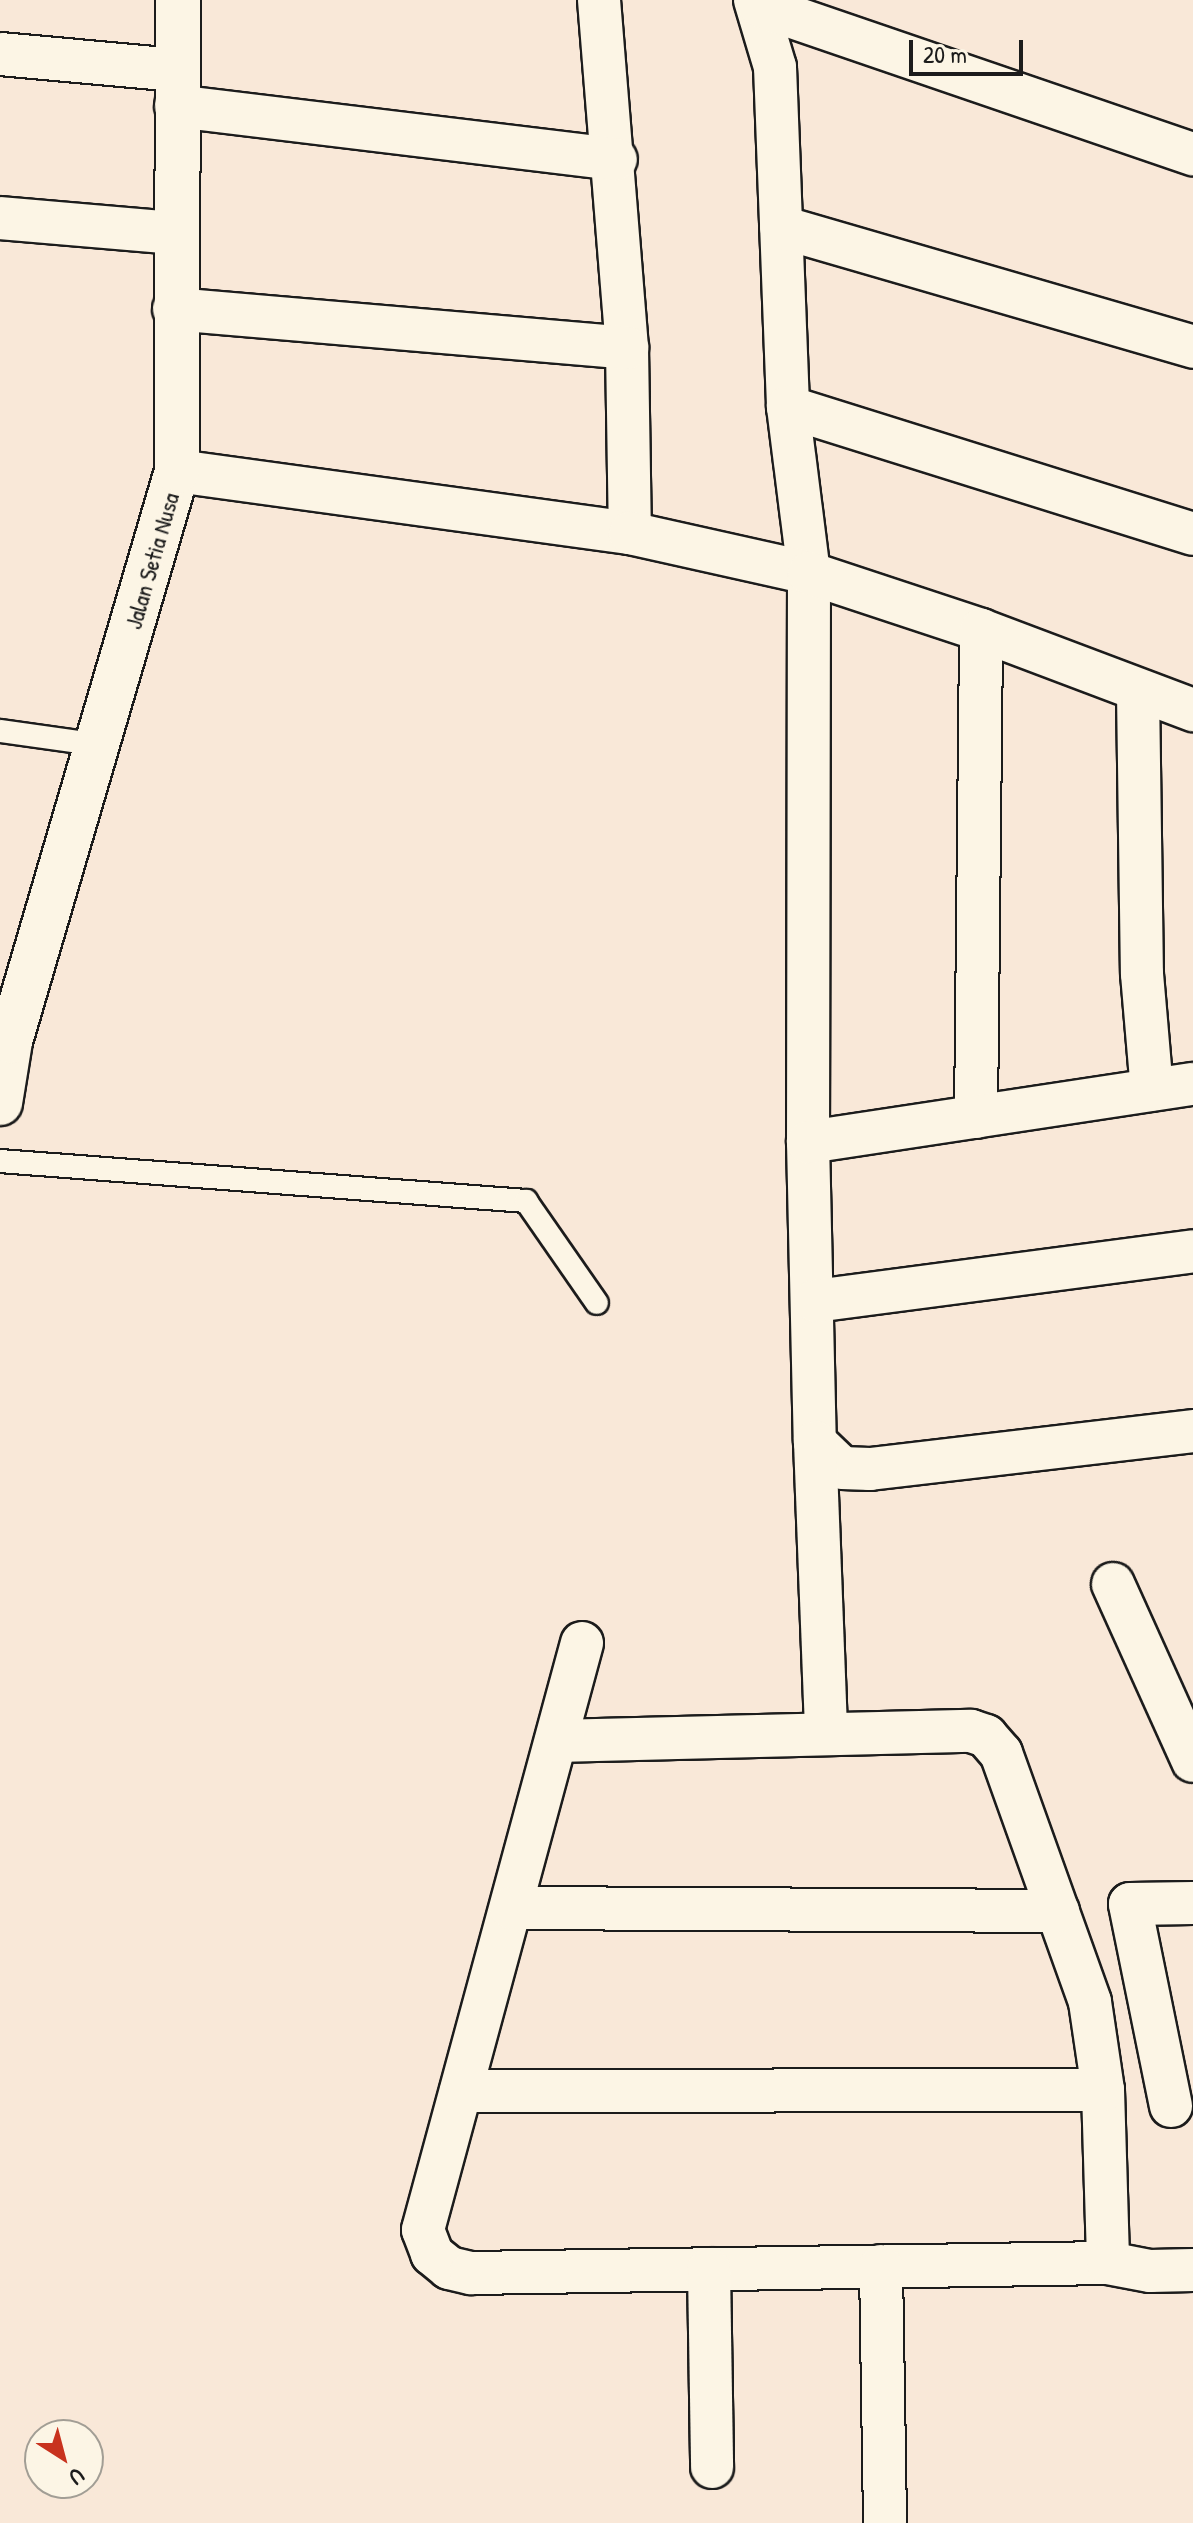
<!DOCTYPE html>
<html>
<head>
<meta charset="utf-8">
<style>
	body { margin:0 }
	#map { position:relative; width:1193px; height:2523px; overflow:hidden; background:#f9e8d8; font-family:"Patrick Hand",sans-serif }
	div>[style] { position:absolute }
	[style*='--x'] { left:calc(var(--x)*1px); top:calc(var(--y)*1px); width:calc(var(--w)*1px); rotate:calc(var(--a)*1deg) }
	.roads { filter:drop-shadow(2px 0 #1c1c1c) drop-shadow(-2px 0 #1c1c1c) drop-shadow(0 2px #1c1c1c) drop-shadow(0 -2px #1c1c1c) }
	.lane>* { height:22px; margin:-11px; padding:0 11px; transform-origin:11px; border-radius:11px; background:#fcf5e5 }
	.street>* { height:42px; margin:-21px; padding:0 21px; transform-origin:21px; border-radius:21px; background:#fcf5e5 }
	.secondary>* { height:44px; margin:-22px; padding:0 22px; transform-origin:22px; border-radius:22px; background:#fcf5e5 }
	span { translate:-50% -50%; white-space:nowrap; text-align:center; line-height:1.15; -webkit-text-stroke:7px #fcf5e5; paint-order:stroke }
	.street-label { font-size:24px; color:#1c1c1c }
	.north { position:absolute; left:24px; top:2419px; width:80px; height:80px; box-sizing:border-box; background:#fcf5e5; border:2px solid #a29e95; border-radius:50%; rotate:144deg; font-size:22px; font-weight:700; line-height:32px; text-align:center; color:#1c1c1c }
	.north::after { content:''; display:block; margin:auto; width:28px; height:36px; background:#c8321e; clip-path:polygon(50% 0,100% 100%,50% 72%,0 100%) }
	.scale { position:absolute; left:909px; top:40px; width:114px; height:36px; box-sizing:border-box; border:4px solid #1c1c1c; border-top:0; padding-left:10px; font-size:24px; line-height:28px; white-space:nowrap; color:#1c1c1c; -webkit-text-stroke:6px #fcf5e5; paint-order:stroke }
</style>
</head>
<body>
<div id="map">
	<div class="roads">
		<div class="lane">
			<i style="--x:0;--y:731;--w:102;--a:7.9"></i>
			<i style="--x:0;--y:1161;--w:528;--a:4.35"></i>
			<i style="--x:526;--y:1201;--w:124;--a:55.2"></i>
		</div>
		<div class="street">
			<i style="--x:599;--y:0;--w:349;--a:85.4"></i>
			<i style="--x:627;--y:348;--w:185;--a:89.1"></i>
			<i style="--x:755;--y:0;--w:70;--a:73.4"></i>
			<i style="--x:775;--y:67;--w:340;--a:87.8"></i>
			<i style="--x:788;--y:407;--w:167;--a:82.8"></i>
			<i style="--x:809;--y:573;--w:569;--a:90.1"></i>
			<i style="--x:808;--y:1142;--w:300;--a:88.7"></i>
			<i style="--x:815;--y:1442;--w:37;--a:44"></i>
			<i style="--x:842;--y:1468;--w:28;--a:2"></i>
			<i style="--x:870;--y:1469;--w:325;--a:-6.7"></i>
			<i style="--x:759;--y:0;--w:6;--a:81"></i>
			<i style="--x:760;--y:6;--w:458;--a:18.9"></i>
			<i style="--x:0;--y:54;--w:178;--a:5.2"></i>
			<i style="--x:176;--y:106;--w:443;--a:6.9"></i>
			<i style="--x:0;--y:218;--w:176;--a:4.9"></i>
			<i style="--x:781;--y:227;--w:429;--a:16.2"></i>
			<i style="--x:174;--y:309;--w:455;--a:4.9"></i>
			<i style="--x:788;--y:407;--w:424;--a:17.4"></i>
			<i style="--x:177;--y:471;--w:457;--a:7.8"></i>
			<i style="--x:630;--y:533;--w:183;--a:12.6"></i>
			<i style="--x:809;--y:573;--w:181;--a:18.3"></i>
			<i style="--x:981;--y:630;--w:227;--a:20.7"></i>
			<i style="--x:1138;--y:692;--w:282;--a:89.2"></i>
			<i style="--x:1142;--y:974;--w:116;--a:85.1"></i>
			<i style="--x:976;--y:1117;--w:487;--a:-89.4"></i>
			<i style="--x:808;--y:1142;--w:389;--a:-8.6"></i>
			<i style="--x:815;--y:1301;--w:381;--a:-7.5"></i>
			<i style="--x:815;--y:1442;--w:292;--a:87.8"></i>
			<i style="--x:1113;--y:1584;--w:194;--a:65.7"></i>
			<i style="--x:582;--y:1643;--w:608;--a:105.16"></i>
			<i style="--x:423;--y:2230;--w:26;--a:69"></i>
			<i style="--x:432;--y:2254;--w:22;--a:39"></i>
			<i style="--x:449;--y:2268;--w:23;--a:13"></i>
			<i style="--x:471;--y:2273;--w:637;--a:-0.9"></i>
			<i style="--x:556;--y:1741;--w:415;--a:-1.4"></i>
			<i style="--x:971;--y:1731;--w:16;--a:18"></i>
			<i style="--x:986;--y:1736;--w:23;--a:49"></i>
			<i style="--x:1001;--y:1753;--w:264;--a:70.3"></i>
			<i style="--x:1090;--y:2002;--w:89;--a:81.6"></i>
			<i style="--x:1103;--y:2090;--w:173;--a:88.3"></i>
			<i style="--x:1108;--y:2263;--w:43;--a:10.8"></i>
			<i style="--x:1150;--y:2271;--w:43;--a:-1.3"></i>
			<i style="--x:511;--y:1908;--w:547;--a:0.31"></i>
			<i style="--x:461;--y:2091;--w:642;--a:-0.09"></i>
			<i style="--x:1171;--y:2106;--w:206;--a:-101.5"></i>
			<i style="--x:1130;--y:1904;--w:63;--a:-0.9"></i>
			<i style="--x:881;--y:2266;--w:257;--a:89.1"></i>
			<i style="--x:709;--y:2269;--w:198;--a:89.1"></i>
		</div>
		<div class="secondary">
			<i style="--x:0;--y:1103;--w:63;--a:-80.8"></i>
			<i style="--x:10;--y:1041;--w:594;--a:-73.67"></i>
			<i style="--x:177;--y:471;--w:471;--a:-89.9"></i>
		</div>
	</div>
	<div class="street-label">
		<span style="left:152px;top:561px;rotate:-74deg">Jalan Setia Nusa</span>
	</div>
	<div class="north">U</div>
	<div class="scale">20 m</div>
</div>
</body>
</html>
